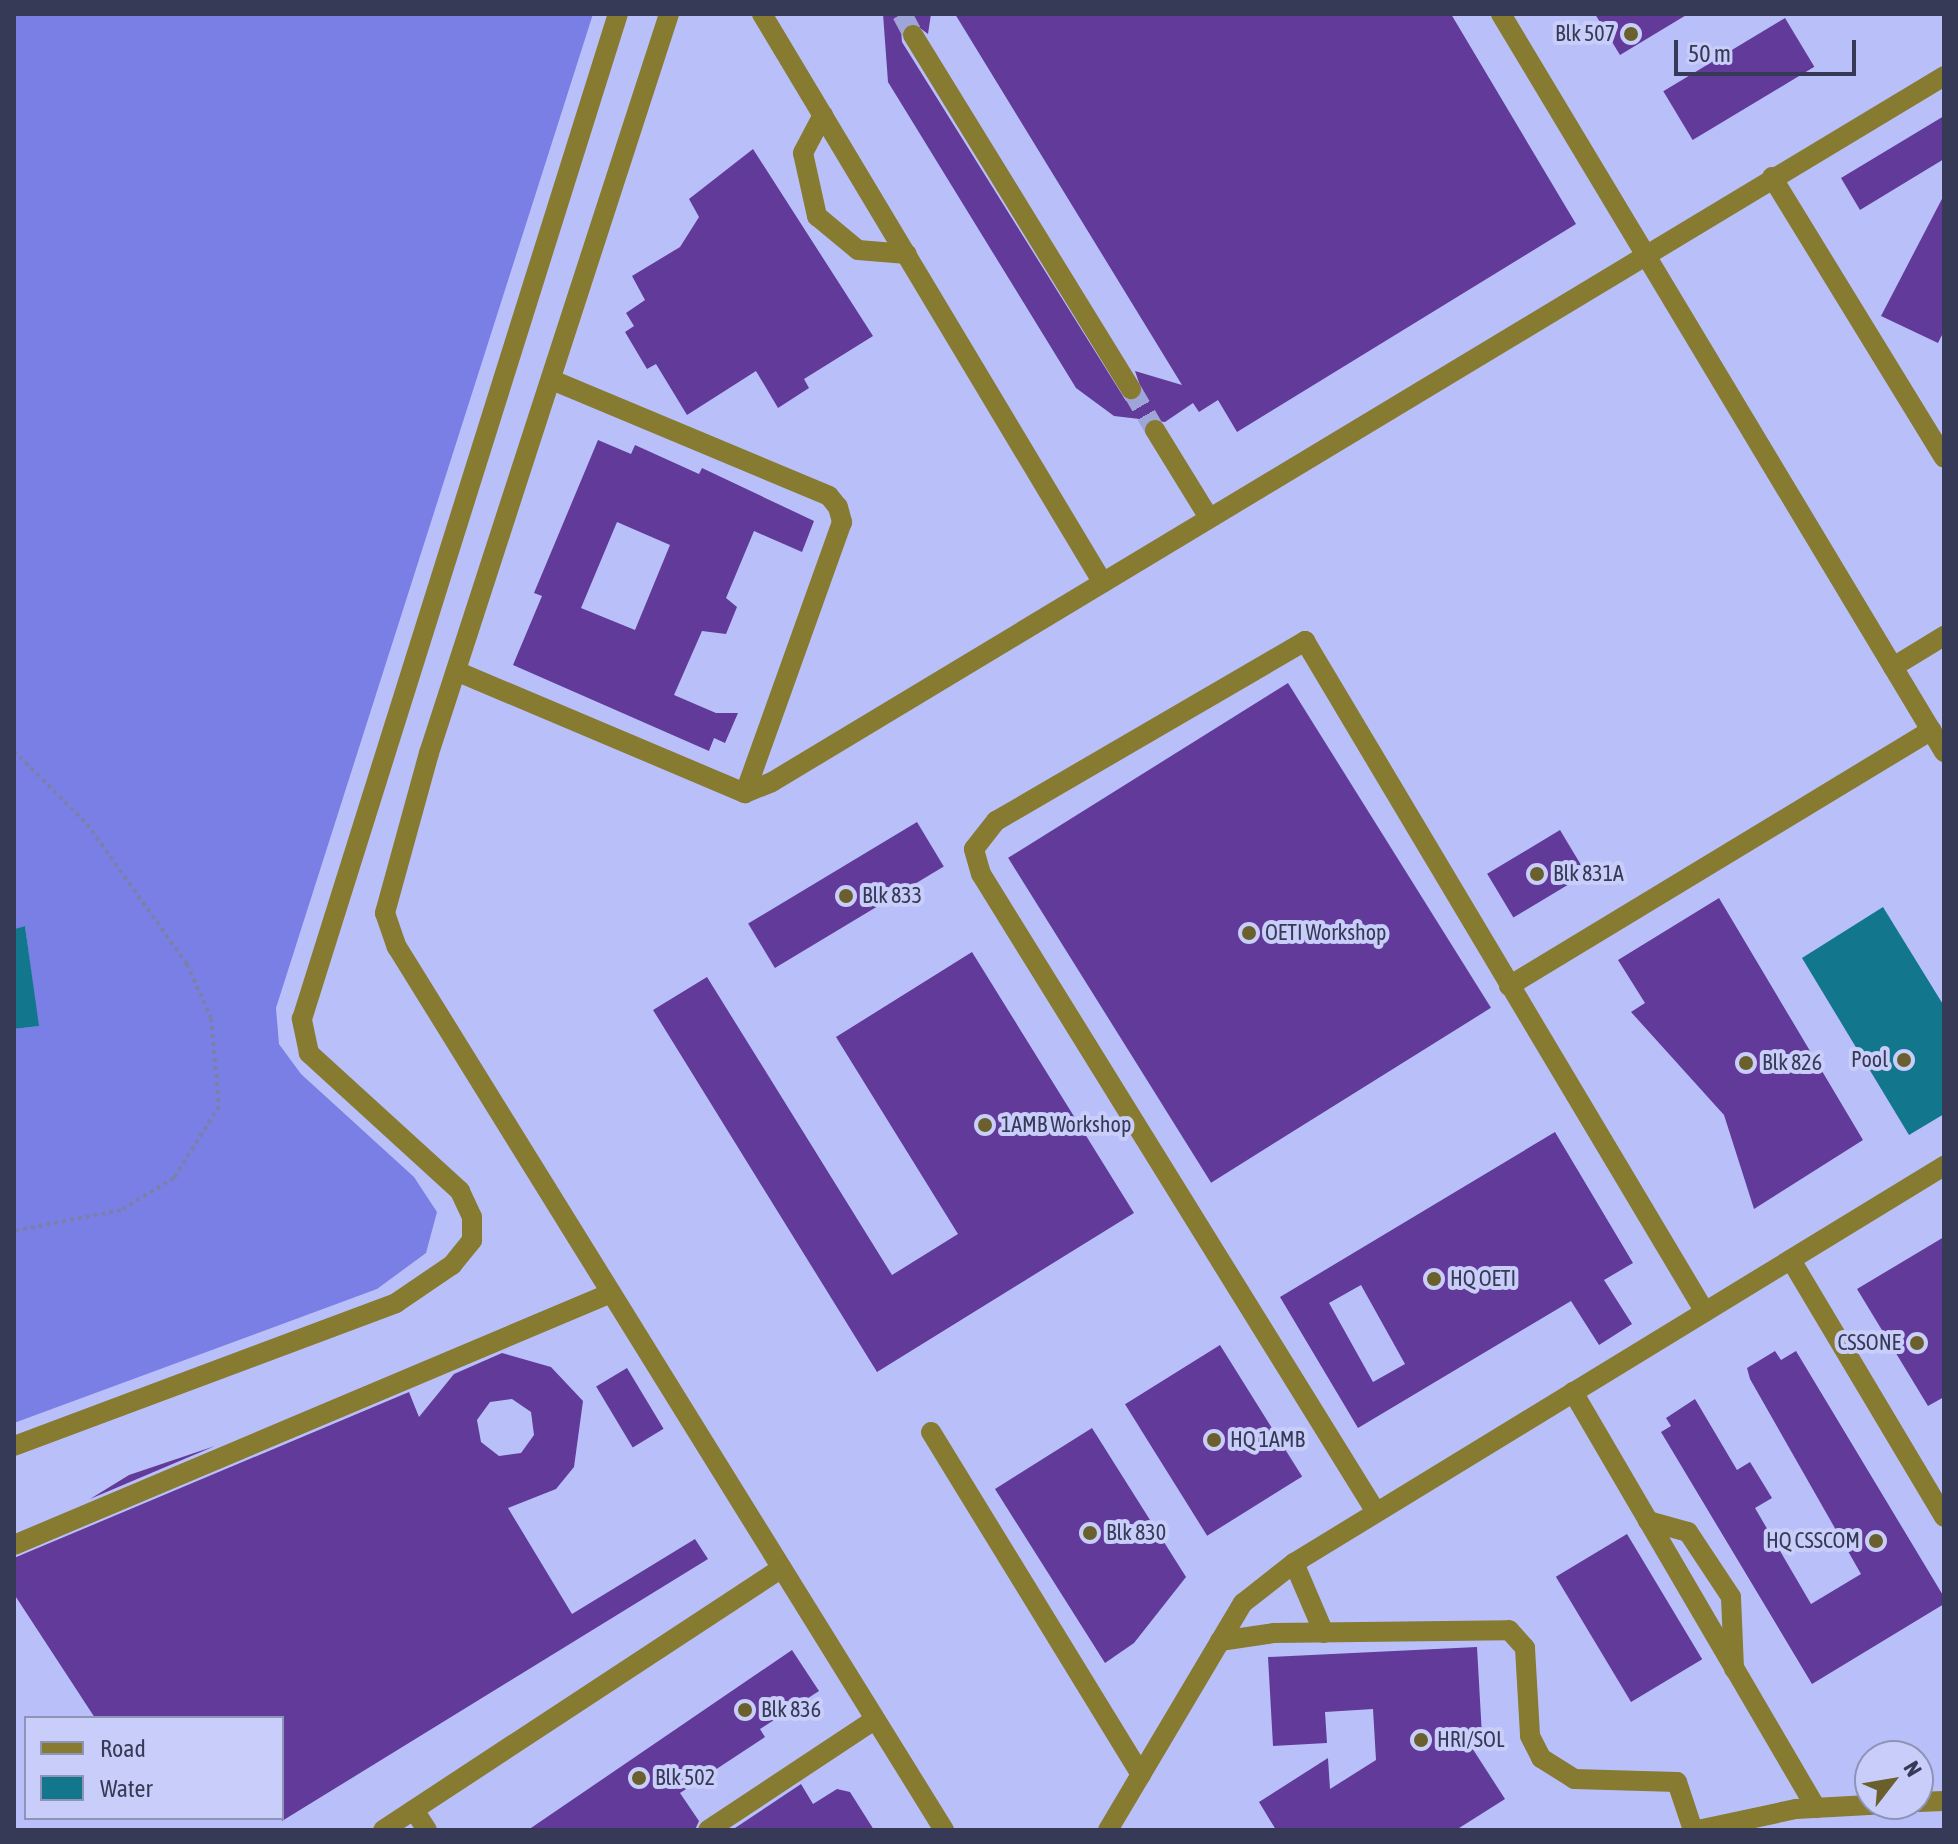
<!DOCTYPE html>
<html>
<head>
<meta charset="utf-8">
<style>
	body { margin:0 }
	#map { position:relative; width:1958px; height:1844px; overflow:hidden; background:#b9c0f9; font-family:"Asap Condensed",sans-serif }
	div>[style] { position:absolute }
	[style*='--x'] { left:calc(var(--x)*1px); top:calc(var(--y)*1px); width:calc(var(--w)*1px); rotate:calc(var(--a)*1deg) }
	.forest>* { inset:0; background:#7a7fe5 }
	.water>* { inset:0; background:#12768d }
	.building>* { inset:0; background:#623a9a; transform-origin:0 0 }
	.minor-tunnel>* { height:20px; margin-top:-10px; transform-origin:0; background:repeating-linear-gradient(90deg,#9fa5d9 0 20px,transparent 0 30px) }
	.path>* { height:4px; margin-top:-2px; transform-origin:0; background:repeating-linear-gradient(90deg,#7b80ab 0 4px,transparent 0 8px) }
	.minor>* { height:20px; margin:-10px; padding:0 10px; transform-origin:10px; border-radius:10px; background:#877a31 }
	.dots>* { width:22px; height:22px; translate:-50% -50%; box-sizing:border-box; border:4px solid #c8cef9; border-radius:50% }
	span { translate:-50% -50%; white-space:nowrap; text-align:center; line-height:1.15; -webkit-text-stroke:8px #c8cef9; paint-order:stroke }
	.poi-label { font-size:22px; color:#373a57 }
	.right { translate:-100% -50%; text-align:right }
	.left { translate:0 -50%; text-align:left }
	.frame { position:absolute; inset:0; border:16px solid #373a57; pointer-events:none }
	.legend { position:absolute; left:24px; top:1716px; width:260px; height:104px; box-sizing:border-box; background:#c8cef9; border:2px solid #8e93b8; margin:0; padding:10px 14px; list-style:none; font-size:24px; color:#373a57 }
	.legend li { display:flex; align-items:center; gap:16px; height:40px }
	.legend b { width:40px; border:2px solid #8e93b8 }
	.north { position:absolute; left:1854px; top:1740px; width:80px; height:80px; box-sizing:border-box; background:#c8cef9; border:2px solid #8e93b8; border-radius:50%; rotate:59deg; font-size:22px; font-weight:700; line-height:32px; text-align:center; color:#373a57 }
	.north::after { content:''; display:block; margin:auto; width:28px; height:36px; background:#6a602d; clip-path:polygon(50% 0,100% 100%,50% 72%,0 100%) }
	.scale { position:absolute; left:1674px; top:40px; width:182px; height:36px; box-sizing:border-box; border:4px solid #373a57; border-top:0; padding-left:10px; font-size:24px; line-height:28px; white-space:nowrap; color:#373a57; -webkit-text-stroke:6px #c8cef9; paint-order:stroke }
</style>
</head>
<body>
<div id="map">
	<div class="forest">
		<i style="clip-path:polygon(14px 14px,593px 14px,276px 1008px,279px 1044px,301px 1074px,414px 1177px,437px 1212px,426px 1253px,377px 1289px,14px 1423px,14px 1029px,38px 1026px,25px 926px,14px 929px)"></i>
	</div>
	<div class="water">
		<i style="clip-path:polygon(1883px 907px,1944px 1006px,1944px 1114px,1909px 1135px,1802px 958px)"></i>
		<i style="clip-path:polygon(25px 926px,39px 1026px,14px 1029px,14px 929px)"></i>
	</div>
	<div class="building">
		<i style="clip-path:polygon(883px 14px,931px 14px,928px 34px,912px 22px,901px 30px,902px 42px,1126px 401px,1143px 394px,1135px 371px,1182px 385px,955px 14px,1451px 14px,1576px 224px,1237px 432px,1218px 400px,1199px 412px,1193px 403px,1165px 422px,1114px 416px,1076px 388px,888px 82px)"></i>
		<i style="clip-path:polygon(1595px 14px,1688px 14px,1620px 55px)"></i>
		<i style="left:1785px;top:18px;width:57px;height:142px;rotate:59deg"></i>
		<i style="clip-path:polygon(1944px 116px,1944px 159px,1860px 210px,1841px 178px)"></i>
		<i style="clip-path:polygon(753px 149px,873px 336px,804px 379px,809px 388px,778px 408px,756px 371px,687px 415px,656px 364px,647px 369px,625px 332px,634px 326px,626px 313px,645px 300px,632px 276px,680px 247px,699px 217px,689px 199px)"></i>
		<i style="clip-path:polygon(1944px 195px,1944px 331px,1938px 343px,1881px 316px)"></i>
		<i style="clip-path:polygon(evenodd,598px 440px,631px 454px,635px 445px,699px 474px,702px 468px,814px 521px,802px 552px,754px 531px,726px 598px,737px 607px,726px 634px,702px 631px,674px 695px,716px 713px,738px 713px,725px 743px,714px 738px,709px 751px,513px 665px,542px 596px,534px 593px,598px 440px,617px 522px,670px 545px,635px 630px,581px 608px,617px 522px)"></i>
		<i style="left:1288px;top:683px;width:383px;height:330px;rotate:58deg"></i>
		<i style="left:917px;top:822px;width:52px;height:197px;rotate:59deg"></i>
		<i style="left:1560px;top:830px;width:51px;height:85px;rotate:59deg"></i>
		<i style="clip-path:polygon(1719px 898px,1863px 1140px,1754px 1209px,1724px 1115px,1631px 1012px,1645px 1003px,1618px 960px)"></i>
		<i style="clip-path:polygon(972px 952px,1134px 1213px,877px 1372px,653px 1010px,707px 977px,892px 1275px,958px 1234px,836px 1037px)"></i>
		<i style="clip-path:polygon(evenodd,1555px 1132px,1633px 1263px,1604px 1280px,1632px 1324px,1599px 1345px,1571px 1301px,1358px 1428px,1280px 1297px,1555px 1132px,1361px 1285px,1405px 1364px,1373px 1382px,1329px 1303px,1361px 1285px)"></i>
		<i style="clip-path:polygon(1944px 1237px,1944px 1397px,1928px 1406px,1857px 1289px)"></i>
		<i style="left:1220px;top:1345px;width:155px;height:112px;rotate:58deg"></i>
		<i style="clip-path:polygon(1775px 1351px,1781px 1360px,1796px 1351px,1944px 1597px,1944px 1604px,1812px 1684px,1661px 1432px,1671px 1426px,1666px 1418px,1695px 1399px,1737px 1470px,1750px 1462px,1772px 1498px,1755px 1508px,1811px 1604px,1861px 1574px,1750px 1379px,1747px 1368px)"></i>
		<i style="clip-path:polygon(evenodd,502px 1353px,551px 1367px,583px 1401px,574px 1467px,556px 1489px,508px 1508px,572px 1614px,695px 1539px,708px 1559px,282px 1821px,282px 1718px,95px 1718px,14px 1594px,14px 1558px,409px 1392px,419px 1417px,454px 1374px,502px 1353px,512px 1399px,531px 1412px,534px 1435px,521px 1453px,499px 1456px,481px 1442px,477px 1420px,490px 1402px,512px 1399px)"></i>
		<i style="left:627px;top:1368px;width:71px;height:36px;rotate:59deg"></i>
		<i style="clip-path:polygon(1092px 1428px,1186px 1577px,1134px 1643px,1105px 1663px,995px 1489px)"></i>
		<i style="clip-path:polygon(215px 1446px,90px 1499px,129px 1475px)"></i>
		<i style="left:1627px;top:1534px;width:146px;height:83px;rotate:59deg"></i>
		<i style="clip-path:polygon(1477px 1647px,1482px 1736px,1465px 1737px,1505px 1799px,1456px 1830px,1276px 1830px,1259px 1802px,1328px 1758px,1330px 1789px,1376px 1760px,1373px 1709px,1325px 1712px,1327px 1743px,1273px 1746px,1268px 1657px)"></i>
		<i style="clip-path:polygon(792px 1650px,819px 1691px,760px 1729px,765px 1737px,680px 1793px,699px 1821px,695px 1830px,528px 1830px)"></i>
		<i style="clip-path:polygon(801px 1784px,813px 1804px,837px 1789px,850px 1792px,874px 1830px,732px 1830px)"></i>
	</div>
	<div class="minor-tunnel">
		<i style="--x:902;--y:14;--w:24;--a:62"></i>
		<i style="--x:1131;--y:389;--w:48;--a:59.7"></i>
	</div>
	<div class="path">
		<i style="--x:14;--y:751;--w:103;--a:45"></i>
		<i style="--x:87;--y:824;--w:172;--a:54.5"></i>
		<i style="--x:187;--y:964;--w:59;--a:66"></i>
		<i style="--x:211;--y:1018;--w:88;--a:84.8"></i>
		<i style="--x:219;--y:1106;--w:85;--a:122"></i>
		<i style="--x:174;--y:1178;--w:62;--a:148.9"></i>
		<i style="--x:121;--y:1210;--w:109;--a:168.9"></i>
	</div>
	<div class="minor">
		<i style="--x:669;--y:14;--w:777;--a:107.99"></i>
		<i style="--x:429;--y:753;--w:166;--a:105.4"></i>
		<i style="--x:385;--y:913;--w:36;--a:71"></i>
		<i style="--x:397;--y:947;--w:1039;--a:58.22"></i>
		<i style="--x:762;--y:14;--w:663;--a:59.07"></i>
		<i style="--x:1501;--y:14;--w:861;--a:59.02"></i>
		<i style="--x:913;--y:35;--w:416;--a:58.4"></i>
		<i style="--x:823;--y:115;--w:43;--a:117.8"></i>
		<i style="--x:803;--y:153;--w:65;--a:77.5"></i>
		<i style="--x:817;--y:216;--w:53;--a:39.7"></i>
		<i style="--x:858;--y:250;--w:49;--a:4.7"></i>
		<i style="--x:1772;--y:177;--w:329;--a:58.5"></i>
		<i style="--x:552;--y:380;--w:300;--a:22.7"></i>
		<i style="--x:829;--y:496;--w:14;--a:51"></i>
		<i style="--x:838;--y:507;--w:16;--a:75"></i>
		<i style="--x:842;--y:522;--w:288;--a:109.7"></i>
		<i style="--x:1155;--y:430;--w:101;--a:58.4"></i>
		<i style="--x:1893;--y:667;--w:60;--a:-31.3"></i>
		<i style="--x:456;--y:671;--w:314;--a:22.9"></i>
		<i style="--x:745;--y:793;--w:29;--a:-22"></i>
		<i style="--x:772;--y:782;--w:1368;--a:-31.06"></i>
		<i style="--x:1509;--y:986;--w:494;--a:-31.2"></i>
		<i style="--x:1791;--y:1260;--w:299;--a:59.2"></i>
		<i style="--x:1573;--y:1392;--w:482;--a:59.7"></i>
		<i style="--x:931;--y:1432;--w:402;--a:58.5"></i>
		<i style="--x:14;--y:1446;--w:408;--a:-20.5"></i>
		<i style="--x:396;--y:1303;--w:68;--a:-34.2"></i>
		<i style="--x:452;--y:1265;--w:32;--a:-51"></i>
		<i style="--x:472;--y:1240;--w:23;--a:-90"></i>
		<i style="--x:472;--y:1217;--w:29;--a:-115"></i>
		<i style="--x:460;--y:1191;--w:205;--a:-137.6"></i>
		<i style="--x:309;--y:1053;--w:35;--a:-102"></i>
		<i style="--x:302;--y:1019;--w:1054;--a:-72.55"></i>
		<i style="--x:1376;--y:1512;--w:750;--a:-121.76"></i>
		<i style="--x:981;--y:874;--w:26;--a:-106"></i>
		<i style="--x:974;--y:849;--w:36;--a:-52"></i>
		<i style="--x:996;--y:821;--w:358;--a:-30.2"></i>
		<i style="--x:1305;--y:641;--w:781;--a:59.2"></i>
		<i style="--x:1648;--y:1521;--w:41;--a:15.4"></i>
		<i style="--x:1688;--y:1532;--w:78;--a:56.5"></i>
		<i style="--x:1731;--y:1597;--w:72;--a:87.6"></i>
		<i style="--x:14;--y:1545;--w:648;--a:-22.89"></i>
		<i style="--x:1294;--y:1563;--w:76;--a:66.8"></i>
		<i style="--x:1220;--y:1641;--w:55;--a:-8.4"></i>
		<i style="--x:1274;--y:1633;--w:235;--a:-0.7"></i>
		<i style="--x:1509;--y:1630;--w:24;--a:48"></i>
		<i style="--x:1525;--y:1648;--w:88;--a:86.7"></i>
		<i style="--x:1530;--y:1736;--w:25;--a:63"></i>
		<i style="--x:1541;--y:1758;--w:39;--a:32"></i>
		<i style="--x:1574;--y:1779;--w:103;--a:1.7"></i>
		<i style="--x:1677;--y:1782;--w:51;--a:71.6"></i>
		<i style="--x:1918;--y:1802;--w:26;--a:-2"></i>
		<i style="--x:414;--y:1810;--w:24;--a:57"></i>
		<i style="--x:383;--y:1830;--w:477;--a:-33.3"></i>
		<i style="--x:708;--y:1830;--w:199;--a:-33.5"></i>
		<i style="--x:1108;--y:1830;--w:264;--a:-59.3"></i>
		<i style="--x:1243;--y:1603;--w:65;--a:-38.1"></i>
		<i style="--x:1294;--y:1563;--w:762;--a:-31.42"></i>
		<i style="--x:1698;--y:1830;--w:100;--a:-12.1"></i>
		<i style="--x:1796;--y:1809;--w:91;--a:-3.1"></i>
	</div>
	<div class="dots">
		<i style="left:1631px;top:34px;background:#6a602d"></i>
		<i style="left:1537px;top:874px;background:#6a602d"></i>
		<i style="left:846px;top:896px;background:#6a602d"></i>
		<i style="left:1249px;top:933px;background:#6a602d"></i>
		<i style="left:1904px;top:1060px;background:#6a602d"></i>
		<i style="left:1746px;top:1063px;background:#6a602d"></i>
		<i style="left:985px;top:1125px;background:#6a602d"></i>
		<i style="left:1434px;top:1279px;background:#6a602d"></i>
		<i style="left:1917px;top:1343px;background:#6a602d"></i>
		<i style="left:1214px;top:1440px;background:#6a602d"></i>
		<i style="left:1090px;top:1533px;background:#6a602d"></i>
		<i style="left:1876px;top:1541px;background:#6a602d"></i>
		<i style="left:745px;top:1710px;background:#6a602d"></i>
		<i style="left:1421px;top:1740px;background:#6a602d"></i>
		<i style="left:639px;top:1778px;background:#6a602d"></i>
	</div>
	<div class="poi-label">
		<span class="right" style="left:1615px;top:34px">Blk 507</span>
		<span class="left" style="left:1553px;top:874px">Blk 831A</span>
		<span class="left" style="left:862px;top:896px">Blk 833</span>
		<span class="left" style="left:1265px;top:933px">OETI Workshop</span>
		<span class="right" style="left:1888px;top:1060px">Pool</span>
		<span class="left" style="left:1762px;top:1063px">Blk 826</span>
		<span class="left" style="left:1001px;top:1125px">1AMB Workshop</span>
		<span class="left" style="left:1450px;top:1279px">HQ OETI</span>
		<span class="right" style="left:1901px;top:1343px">CSSONE</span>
		<span class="left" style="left:1230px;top:1440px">HQ 1AMB</span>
		<span class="left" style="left:1106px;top:1533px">Blk 830</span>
		<span class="right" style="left:1860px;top:1541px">HQ CSSCOM</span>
		<span class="left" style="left:761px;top:1710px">Blk 836</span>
		<span class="left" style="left:1437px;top:1740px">HRI/SOL</span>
		<span class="left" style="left:655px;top:1778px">Blk 502</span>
	</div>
	<div class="frame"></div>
	<ul class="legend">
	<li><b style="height:10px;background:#877a31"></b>Road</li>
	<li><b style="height:22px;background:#12768d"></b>Water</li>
	</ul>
	<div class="north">N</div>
	<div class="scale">50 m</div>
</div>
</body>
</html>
